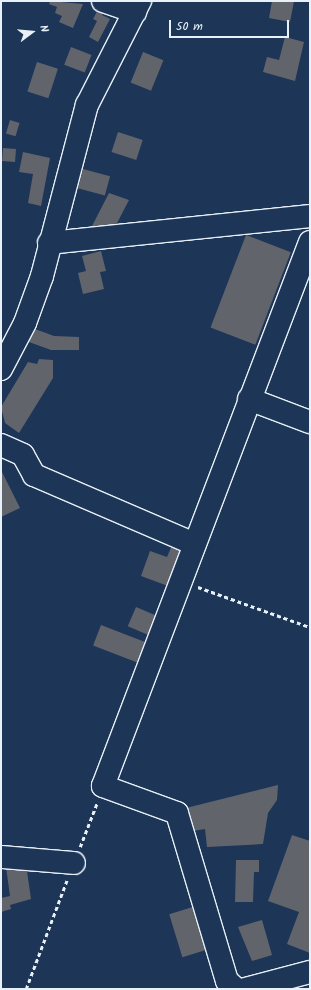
<!DOCTYPE html>
<html>
<head>
<meta charset="utf-8">
<style>
	body { margin:0 }
	#map { position:relative; width:311px; height:990px; overflow:hidden; background:#1d3557; font-family:Kalam,sans-serif }
	div>[style] { position:absolute }
	[style*='--x'] { left:calc(var(--x)*1px); top:calc(var(--y)*1px); width:calc(var(--w)*1px); rotate:calc(var(--a)*1deg) }
	.building>* { inset:0; background:#62646c; transform-origin:0 0 }
	.path>* { height:2.5px; margin-top:-1.25px; transform-origin:0; background:repeating-linear-gradient(90deg,#e8f1f8 0 4px,transparent 0 7px) }
	.roads { filter:drop-shadow(1px 0 #e8f1f8) drop-shadow(-1px 0 #e8f1f8) drop-shadow(0 1px #e8f1f8) drop-shadow(0 -1px #e8f1f8) }
	.minor>* { height:22px; margin:-11px; padding:0 11px; transform-origin:11px; border-radius:11px; background:#1d3557 }
	span { translate:-50% -50%; white-space:nowrap; text-align:center; line-height:1.15; -webkit-text-stroke:4px #1d3557; paint-order:stroke }
	.frame { position:absolute; inset:0; border:2px solid #e8f1f8; pointer-events:none }
	.north { position:absolute; left:12px; top:12px; width:40px; height:40px; -webkit-text-stroke:3px #1d3557; paint-order:stroke; rotate:74deg; font-size:11px; font-weight:700; line-height:16px; text-align:center; color:#e8f1f8 }
	.north::after { content:''; display:block; margin:auto; width:14px; height:18px; background:#e8f1f8; clip-path:polygon(50% 0,100% 100%,50% 72%,0 100%) }
	.scale { position:absolute; left:169px; top:20px; width:120px; height:18px; box-sizing:border-box; border:2px solid #e8f1f8; border-top:0; padding-left:5px; font-size:12px; line-height:14px; white-space:nowrap; color:#e8f1f8; -webkit-text-stroke:3px #1d3557; paint-order:stroke }
</style>
</head>
<body>
<div id="map">
	<div class="building">
		<i style="clip-path:polygon(50px 1px,83px 4px,73px 28px,59px 22px,62px 16px,55px 13px,57px 7px,49px 4px)"></i>
		<i style="clip-path:polygon(272px 1px,294px 1px,290px 22px,269px 18px)"></i>
		<i style="clip-path:polygon(99px 8px,105px 11px,102px 15px,110px 19px,98px 42px,89px 37px,97px 21px,93px 19px)"></i>
		<i style="clip-path:polygon(285px 37px,304px 42px,295px 81px,263px 72px,267px 57px,279px 60px)"></i>
		<i style="left:71px;top:47px;width:22px;height:19px;rotate:21deg"></i>
		<i style="left:143px;top:52px;width:22px;height:33px;rotate:22deg"></i>
		<i style="left:37px;top:62px;width:22px;height:31px;rotate:18deg"></i>
		<i style="left:10px;top:120px;width:10px;height:14px;rotate:17deg"></i>
		<i style="left:118px;top:132px;width:26px;height:21px;rotate:18deg"></i>
		<i style="left:3px;top:148px;width:13px;height:13px;rotate:4deg"></i>
		<i style="clip-path:polygon(23px 152px,50px 158px,41px 206px,28px 203px,33px 174px,19px 172px)"></i>
		<i style="left:83px;top:169px;width:28px;height:20px;rotate:15deg"></i>
		<i style="clip-path:polygon(109px 193px,129px 200px,115px 227px,91px 228px)"></i>
		<i style="left:246px;top:235px;width:48px;height:99px;rotate:21deg"></i>
		<i style="clip-path:polygon(101px 251px,106px 271px,100px 272px,104px 289px,83px 294px,78px 273px,86px 271px,82px 256px)"></i>
		<i style="clip-path:polygon(35px 329px,54px 336px,79px 337px,79px 350px,51px 350px,29px 342px)"></i>
		<i style="clip-path:polygon(39px 359px,53px 360px,53px 378px,19px 433px,5px 423px,1px 407px,28px 362px,37px 364px)"></i>
		<i style="clip-path:polygon(1px 470px,20px 508px,1px 517px)"></i>
		<i style="clip-path:polygon(173px 543px,183px 547px,168px 586px,141px 576px,150px 551px,167px 557px)"></i>
		<i style="left:136px;top:607px;width:23px;height:21px;rotate:23deg"></i>
		<i style="left:101px;top:625px;width:50px;height:22px;rotate:21deg"></i>
		<i style="clip-path:polygon(278px 785px,277px 800px,268px 813px,263px 844px,207px 847px,205px 829px,193px 831px,186px 808px)"></i>
		<i style="clip-path:polygon(292px 835px,310px 841px,310px 953px,287px 944px,299px 912px,268px 901px)"></i>
		<i style="clip-path:polygon(236px 860px,259px 860px,259px 872px,254px 872px,253px 902px,235px 902px)"></i>
		<i style="clip-path:polygon(6px 867px,27px 871px,31px 899px,10px 905px,11px 909px,1px 912px,1px 898px,10px 896px)"></i>
		<i style="left:196px;top:906px;width:45px;height:28px;rotate:73deg"></i>
		<i style="clip-path:polygon(262px 920px,272px 955px,252px 961px,238px 927px)"></i>
	</div>
	<div class="path">
		<i style="--x:198;--y:587;--w:119;--a:19.7"></i>
		<i style="--x:80;--y:847;--w:47;--a:-68.9"></i>
		<i style="--x:26;--y:989;--w:116;--a:-69.4"></i>
	</div>
	<div class="roads">
		<div class="minor">
			<i style="--x:103;--y:1;--w:34;--a:19"></i>
			<i style="--x:49;--y:243;--w:262;--a:-5.9"></i>
			<i style="--x:1;--y:369;--w:52;--a:-62.4"></i>
			<i style="--x:25;--y:323;--w:50;--a:-70.1"></i>
			<i style="--x:42;--y:276;--w:177;--a:-75.3"></i>
			<i style="--x:87;--y:105;--w:117;--a:-63"></i>
			<i style="--x:249;--y:399;--w:65;--a:20.7"></i>
			<i style="--x:1;--y:445;--w:24;--a:24"></i>
			<i style="--x:23;--y:455;--w:23;--a:61"></i>
			<i style="--x:34;--y:475;--w:174;--a:23.3"></i>
			<i style="--x:1;--y:857;--w:73;--a:4.7"></i>
			<i style="--x:236;--y:989;--w:12;--a:-138"></i>
			<i style="--x:227;--y:981;--w:175;--a:-106.6"></i>
			<i style="--x:177;--y:813;--w:79;--a:-160"></i>
			<i style="--x:103;--y:786;--w:582;--a:-69.17"></i>
			<i style="--x:245;--y:989;--w:67;--a:-14.7"></i>
		</div>
	</div>
	<div class="frame"></div>
	<div class="north">N</div>
	<div class="scale">50 m</div>
</div>
</body>
</html>
